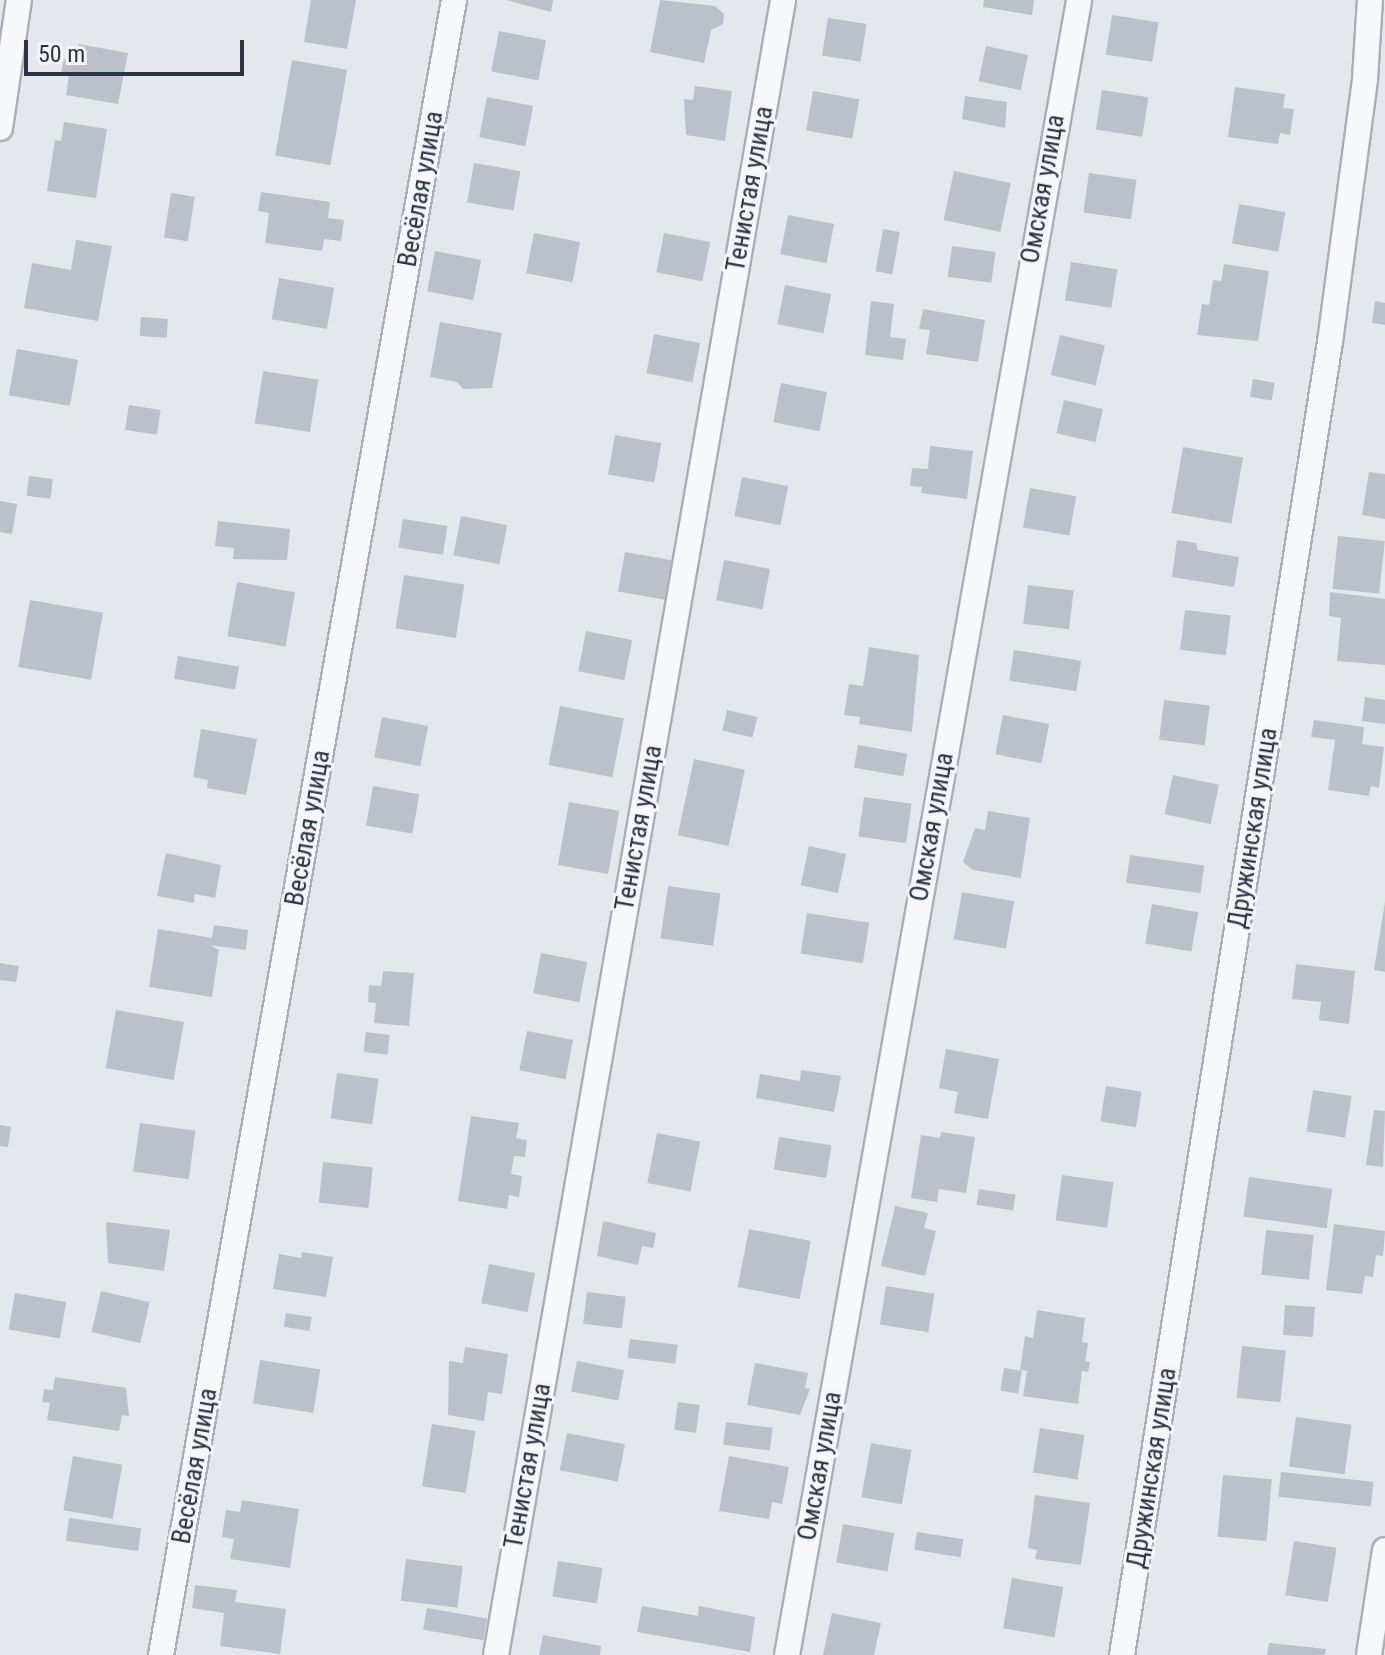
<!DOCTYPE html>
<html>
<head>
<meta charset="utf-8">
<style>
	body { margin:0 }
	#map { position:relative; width:1385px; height:1655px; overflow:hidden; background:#e4e7ec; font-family:"Roboto Condensed",sans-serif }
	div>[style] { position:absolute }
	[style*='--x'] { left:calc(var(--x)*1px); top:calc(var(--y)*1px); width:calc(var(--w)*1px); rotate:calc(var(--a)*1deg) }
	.building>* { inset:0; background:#bbc0ca; transform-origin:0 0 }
	.roads { filter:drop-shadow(2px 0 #a9aeb7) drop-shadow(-2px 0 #a9aeb7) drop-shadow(0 2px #a9aeb7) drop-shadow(0 -2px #a9aeb7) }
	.street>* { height:24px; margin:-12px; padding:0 12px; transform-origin:12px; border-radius:12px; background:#f7f8fa }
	span { translate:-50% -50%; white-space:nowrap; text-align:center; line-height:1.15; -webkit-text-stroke:6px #f4f6f9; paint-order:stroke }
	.street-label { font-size:26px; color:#2b3445 }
	.scale { position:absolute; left:24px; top:40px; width:220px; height:36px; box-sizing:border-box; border:4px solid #2b3445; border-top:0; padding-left:10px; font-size:24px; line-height:28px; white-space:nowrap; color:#2b3445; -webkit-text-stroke:6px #f4f6f9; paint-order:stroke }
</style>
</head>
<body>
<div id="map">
	<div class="building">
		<i style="clip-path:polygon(311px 0,356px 0,347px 49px,304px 42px)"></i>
		<i style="clip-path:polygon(506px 0,553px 0,551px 12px)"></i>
		<i style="clip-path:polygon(660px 0,715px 6px,724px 14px,723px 24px,711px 30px,704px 63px,650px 52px)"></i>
		<i style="clip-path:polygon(984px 0,1034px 0,1032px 15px,983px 7px)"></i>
		<i style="left:1112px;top:15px;width:47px;height:40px;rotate:9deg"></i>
		<i style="left:828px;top:18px;width:39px;height:38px;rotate:9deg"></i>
		<i style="left:499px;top:31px;width:48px;height:41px;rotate:11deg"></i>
		<i style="clip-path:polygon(79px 44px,128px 53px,118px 104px,66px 95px,69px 75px,61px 74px,64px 59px,75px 62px)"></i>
		<i style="left:986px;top:46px;width:43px;height:36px;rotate:12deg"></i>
		<i style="left:292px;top:60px;width:56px;height:97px;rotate:10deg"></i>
		<i style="clip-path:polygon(695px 86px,732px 91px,725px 141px,686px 135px,684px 99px,693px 100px)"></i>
		<i style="clip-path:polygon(1235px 87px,1285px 94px,1283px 108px,1294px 109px,1290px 135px,1280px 133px,1278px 144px,1228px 137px)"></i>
		<i style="left:1102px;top:90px;width:47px;height:40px;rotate:9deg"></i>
		<i style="left:813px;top:91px;width:47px;height:40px;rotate:10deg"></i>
		<i style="clip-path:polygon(965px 96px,1007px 102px,1005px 128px,962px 119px)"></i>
		<i style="left:487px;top:97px;width:47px;height:41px;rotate:11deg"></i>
		<i style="clip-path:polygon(64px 122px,107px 129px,96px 198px,47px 191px,55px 140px,61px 141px)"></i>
		<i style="left:474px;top:163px;width:47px;height:40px;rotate:10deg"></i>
		<i style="left:954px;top:171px;width:58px;height:50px;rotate:12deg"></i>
		<i style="left:1089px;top:173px;width:48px;height:40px;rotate:8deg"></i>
		<i style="clip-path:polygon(261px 192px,330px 202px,328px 218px,344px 220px,341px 241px,324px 239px,322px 251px,265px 243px,269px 213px,258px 211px)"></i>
		<i style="left:171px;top:193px;width:24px;height:45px;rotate:9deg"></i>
		<i style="left:1239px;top:204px;width:47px;height:40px;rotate:10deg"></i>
		<i style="left:788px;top:215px;width:47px;height:40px;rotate:11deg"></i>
		<i style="left:883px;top:229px;width:17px;height:43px;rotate:10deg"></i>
		<i style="left:534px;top:233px;width:47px;height:41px;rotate:11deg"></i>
		<i style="left:664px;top:233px;width:47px;height:40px;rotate:11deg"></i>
		<i style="clip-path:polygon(76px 240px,112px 246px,98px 321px,24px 308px,32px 263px,71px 270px)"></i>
		<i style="left:952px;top:246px;width:44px;height:31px;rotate:8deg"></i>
		<i style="left:435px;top:251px;width:47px;height:41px;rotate:11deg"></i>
		<i style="left:1071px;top:262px;width:47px;height:39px;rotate:9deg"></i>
		<i style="clip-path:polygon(1224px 264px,1269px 271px,1258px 341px,1197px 335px,1202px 304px,1209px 305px,1213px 280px,1221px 281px)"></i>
		<i style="left:279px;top:278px;width:56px;height:42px;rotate:10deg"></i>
		<i style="left:785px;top:285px;width:47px;height:40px;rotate:11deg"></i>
		<i style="clip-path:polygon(871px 301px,894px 304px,890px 337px,906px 339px,903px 360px,865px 355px)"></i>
		<i style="clip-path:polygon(1375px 301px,1385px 303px,1385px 325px,1372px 323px)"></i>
		<i style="clip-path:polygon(923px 309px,985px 320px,978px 362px,926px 354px,930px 330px,919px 329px)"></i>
		<i style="left:141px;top:317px;width:27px;height:19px;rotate:4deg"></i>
		<i style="clip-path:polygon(440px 322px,502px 333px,492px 388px,463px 389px,457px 382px,430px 377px)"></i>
		<i style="left:654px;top:334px;width:47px;height:40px;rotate:11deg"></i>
		<i style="left:1060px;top:335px;width:46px;height:41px;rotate:13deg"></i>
		<i style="left:17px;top:349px;width:62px;height:47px;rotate:10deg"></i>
		<i style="left:263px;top:371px;width:56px;height:53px;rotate:9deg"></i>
		<i style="left:1253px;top:379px;width:22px;height:18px;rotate:10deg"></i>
		<i style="left:781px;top:383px;width:47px;height:40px;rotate:11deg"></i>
		<i style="left:1064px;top:400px;width:40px;height:34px;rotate:13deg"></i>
		<i style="left:129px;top:405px;width:32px;height:25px;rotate:9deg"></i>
		<i style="left:615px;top:435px;width:47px;height:40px;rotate:10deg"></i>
		<i style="clip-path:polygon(930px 446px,973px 451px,967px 499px,921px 493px,922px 487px,910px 486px,912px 468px,928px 469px)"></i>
		<i style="left:1183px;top:447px;width:61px;height:67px;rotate:10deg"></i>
		<i style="clip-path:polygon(1369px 472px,1385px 474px,1385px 519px,1362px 515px)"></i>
		<i style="left:29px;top:476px;width:24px;height:20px;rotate:7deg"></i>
		<i style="left:742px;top:477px;width:47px;height:40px;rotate:11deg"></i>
		<i style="left:1030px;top:488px;width:47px;height:40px;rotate:10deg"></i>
		<i style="clip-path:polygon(0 501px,17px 504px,12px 534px,0 532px)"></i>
		<i style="left:461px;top:516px;width:47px;height:40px;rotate:11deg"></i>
		<i style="left:403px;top:519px;width:45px;height:29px;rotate:9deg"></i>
		<i style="clip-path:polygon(218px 521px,290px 529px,287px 560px,233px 559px,234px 548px,215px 546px)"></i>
		<i style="left:1338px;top:536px;width:47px;height:53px;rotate:6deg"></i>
		<i style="clip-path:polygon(1177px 540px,1196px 543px,1198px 550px,1239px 557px,1234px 587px,1172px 577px)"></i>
		<i style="left:625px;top:552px;width:48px;height:40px;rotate:10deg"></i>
		<i style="left:724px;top:560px;width:47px;height:41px;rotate:11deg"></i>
		<i style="left:404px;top:575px;width:61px;height:54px;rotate:9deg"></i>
		<i style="left:237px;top:582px;width:59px;height:55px;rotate:10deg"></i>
		<i style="left:1028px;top:585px;width:46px;height:39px;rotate:7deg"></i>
		<i style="clip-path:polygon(1330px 592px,1385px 599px,1385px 665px,1337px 661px,1341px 618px,1329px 616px)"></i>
		<i style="left:30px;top:600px;width:74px;height:68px;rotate:10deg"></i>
		<i style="left:1185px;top:610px;width:46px;height:40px;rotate:7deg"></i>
		<i style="left:586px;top:631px;width:47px;height:41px;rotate:11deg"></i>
		<i style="clip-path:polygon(869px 647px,919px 655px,912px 732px,859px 724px,860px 717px,844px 715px,849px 684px,863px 686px)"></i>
		<i style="left:1014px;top:650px;width:68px;height:31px;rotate:9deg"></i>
		<i style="left:178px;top:656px;width:62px;height:23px;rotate:10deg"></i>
		<i style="clip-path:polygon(1365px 697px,1385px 700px,1385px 724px,1362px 721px)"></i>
		<i style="left:1164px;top:700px;width:46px;height:40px;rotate:7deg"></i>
		<i style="left:560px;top:706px;width:65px;height:60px;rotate:11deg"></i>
		<i style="left:727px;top:710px;width:31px;height:21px;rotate:13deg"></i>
		<i style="left:1003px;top:715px;width:47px;height:40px;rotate:11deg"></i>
		<i style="left:382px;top:717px;width:47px;height:41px;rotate:11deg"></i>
		<i style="clip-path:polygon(1314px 720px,1364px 727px,1362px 744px,1384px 747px,1379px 788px,1371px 786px,1369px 796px,1328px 790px,1335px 740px,1311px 737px)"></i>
		<i style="clip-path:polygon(201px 729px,257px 739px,246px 795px,207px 788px,208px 780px,193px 777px)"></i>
		<i style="left:858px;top:745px;width:50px;height:23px;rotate:10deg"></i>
		<i style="left:694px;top:759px;width:52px;height:78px;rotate:12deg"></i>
		<i style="left:1173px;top:775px;width:47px;height:40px;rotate:12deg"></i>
		<i style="left:373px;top:786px;width:47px;height:40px;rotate:10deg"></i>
		<i style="left:864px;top:797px;width:48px;height:40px;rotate:8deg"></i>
		<i style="left:569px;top:802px;width:51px;height:64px;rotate:10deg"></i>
		<i style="clip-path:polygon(988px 811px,1030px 818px,1021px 878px,973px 870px,963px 862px,975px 828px,985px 830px)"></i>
		<i style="left:809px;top:846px;width:38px;height:40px;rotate:12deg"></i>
		<i style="clip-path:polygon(166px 853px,221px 865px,215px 898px,195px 894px,194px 903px,157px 896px)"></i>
		<i style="left:1130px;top:855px;width:75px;height:28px;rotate:8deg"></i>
		<i style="left:668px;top:886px;width:53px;height:53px;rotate:8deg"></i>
		<i style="left:962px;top:892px;width:53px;height:48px;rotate:10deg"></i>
		<i style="clip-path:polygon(1385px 902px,1385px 972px,1374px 970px)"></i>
		<i style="left:1152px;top:904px;width:47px;height:40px;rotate:10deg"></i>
		<i style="left:807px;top:913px;width:63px;height:41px;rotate:9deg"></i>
		<i style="clip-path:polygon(214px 925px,248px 930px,246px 950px,210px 945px,219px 950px,212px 997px,149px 987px,158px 929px,212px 938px)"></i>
		<i style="left:541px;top:953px;width:47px;height:41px;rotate:11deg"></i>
		<i style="clip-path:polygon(0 963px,19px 966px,16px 982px,0 980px)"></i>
		<i style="clip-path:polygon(1296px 964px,1355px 971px,1349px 1024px,1319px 1020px,1321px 1002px,1292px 999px)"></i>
		<i style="clip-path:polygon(383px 971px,414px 973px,409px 1026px,374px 1023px,376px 1003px,368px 1002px,369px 985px,381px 986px)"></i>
		<i style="left:116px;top:1010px;width:69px;height:59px;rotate:10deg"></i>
		<i style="left:527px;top:1031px;width:47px;height:40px;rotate:11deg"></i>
		<i style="left:366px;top:1032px;width:24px;height:20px;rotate:7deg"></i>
		<i style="clip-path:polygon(946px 1049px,999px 1059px,988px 1119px,954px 1113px,958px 1092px,939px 1088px)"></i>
		<i style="clip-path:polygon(801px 1070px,841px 1076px,834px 1112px,756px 1098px,760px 1074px,800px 1081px)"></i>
		<i style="left:337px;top:1073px;width:42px;height:46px;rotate:8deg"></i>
		<i style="left:1106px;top:1086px;width:36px;height:36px;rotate:9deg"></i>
		<i style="left:1313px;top:1090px;width:39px;height:42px;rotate:9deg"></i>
		<i style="clip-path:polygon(1374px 1110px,1385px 1111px,1383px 1167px,1366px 1165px)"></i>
		<i style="clip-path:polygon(471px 1116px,519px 1123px,516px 1138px,527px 1140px,525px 1157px,514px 1156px,511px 1174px,522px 1176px,519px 1197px,509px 1195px,507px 1209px,458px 1201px)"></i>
		<i style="left:140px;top:1123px;width:56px;height:49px;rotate:8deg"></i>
		<i style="clip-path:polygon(0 1125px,11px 1127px,8px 1147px,0 1146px)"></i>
		<i style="clip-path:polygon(941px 1132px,975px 1137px,966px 1193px,939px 1189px,937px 1202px,911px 1198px,921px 1135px,940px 1138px)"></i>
		<i style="left:657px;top:1133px;width:44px;height:51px;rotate:11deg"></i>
		<i style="left:779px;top:1137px;width:53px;height:33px;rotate:9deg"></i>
		<i style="left:323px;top:1162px;width:50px;height:41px;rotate:6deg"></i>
		<i style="left:1062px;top:1175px;width:52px;height:46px;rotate:8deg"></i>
		<i style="left:1249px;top:1177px;width:84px;height:40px;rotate:8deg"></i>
		<i style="left:979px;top:1189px;width:37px;height:16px;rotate:9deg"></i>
		<i style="clip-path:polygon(895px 1206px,928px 1213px,924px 1228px,936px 1231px,925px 1276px,881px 1266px)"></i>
		<i style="clip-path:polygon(603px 1221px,656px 1233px,653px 1248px,642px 1246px,638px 1265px,597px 1256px)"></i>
		<i style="clip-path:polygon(106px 1222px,170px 1230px,164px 1271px,108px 1263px)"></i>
		<i style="clip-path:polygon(1334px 1224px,1385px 1231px,1383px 1256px,1376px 1255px,1373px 1277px,1365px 1276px,1362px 1294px,1326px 1290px)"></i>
		<i style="left:749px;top:1229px;width:63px;height:59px;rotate:11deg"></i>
		<i style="left:1266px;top:1230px;width:48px;height:45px;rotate:6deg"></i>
		<i style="clip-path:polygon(302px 1252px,333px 1257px,326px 1297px,273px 1289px,279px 1254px,301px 1258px)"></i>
		<i style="left:489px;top:1264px;width:47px;height:40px;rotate:11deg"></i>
		<i style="left:886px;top:1286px;width:49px;height:39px;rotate:9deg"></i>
		<i style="left:101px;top:1291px;width:50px;height:42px;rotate:13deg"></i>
		<i style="left:587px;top:1292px;width:39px;height:32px;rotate:7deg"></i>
		<i style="left:15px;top:1293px;width:52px;height:37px;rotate:10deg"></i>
		<i style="left:1285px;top:1305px;width:30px;height:30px;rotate:4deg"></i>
		<i style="clip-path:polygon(1037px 1310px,1085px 1318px,1082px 1342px,1088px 1343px,1085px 1361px,1090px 1362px,1088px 1372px,1082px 1371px,1078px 1404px,1023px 1396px,1027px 1371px,1020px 1370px,1025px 1336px,1033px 1338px)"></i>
		<i style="left:286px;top:1313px;width:26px;height:14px;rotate:9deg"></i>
		<i style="left:630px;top:1339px;width:48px;height:19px;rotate:7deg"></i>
		<i style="left:1242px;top:1346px;width:44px;height:52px;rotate:6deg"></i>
		<i style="clip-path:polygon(465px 1347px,508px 1354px,502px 1394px,488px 1392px,484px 1421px,448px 1415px,449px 1361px,463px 1363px)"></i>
		<i style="left:260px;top:1360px;width:61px;height:44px;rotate:9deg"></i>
		<i style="left:577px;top:1361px;width:48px;height:31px;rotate:11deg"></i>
		<i style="clip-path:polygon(755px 1363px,808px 1373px,805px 1388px,810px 1389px,800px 1415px,747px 1405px)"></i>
		<i style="left:1004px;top:1368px;width:18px;height:23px;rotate:9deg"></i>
		<i style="clip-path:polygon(55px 1377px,126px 1388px,129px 1416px,122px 1415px,119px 1431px,47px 1420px,50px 1403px,42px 1402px,44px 1389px,53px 1390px)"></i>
		<i style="left:678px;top:1402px;width:22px;height:28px;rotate:8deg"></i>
		<i style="left:1296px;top:1417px;width:56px;height:50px;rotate:8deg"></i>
		<i style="left:726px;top:1422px;width:47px;height:23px;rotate:7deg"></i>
		<i style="left:432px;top:1424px;width:44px;height:63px;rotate:9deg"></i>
		<i style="left:1040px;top:1428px;width:45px;height:45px;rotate:9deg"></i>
		<i style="left:567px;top:1433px;width:59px;height:38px;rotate:11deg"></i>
		<i style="left:871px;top:1443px;width:41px;height:55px;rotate:10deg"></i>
		<i style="left:73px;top:1456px;width:50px;height:55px;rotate:10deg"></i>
		<i style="clip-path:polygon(729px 1456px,789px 1467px,782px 1504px,772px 1502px,769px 1519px,719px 1511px)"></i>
		<i style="left:1281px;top:1472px;width:93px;height:25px;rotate:6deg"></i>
		<i style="left:1223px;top:1475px;width:49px;height:62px;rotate:5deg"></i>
		<i style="clip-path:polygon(1035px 1495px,1090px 1503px,1081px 1565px,1035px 1559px,1037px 1550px,1028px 1548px)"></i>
		<i style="clip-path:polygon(242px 1500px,299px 1509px,290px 1568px,230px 1559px,234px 1539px,222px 1537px,226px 1510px,240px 1512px)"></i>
		<i style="left:69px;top:1518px;width:73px;height:23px;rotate:8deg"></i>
		<i style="left:843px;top:1524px;width:52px;height:39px;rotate:10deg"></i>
		<i style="left:917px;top:1532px;width:47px;height:18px;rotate:9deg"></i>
		<i style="left:1294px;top:1541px;width:43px;height:55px;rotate:9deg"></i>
		<i style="left:406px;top:1559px;width:57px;height:42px;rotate:7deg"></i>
		<i style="left:558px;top:1561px;width:45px;height:36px;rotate:9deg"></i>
		<i style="left:1012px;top:1578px;width:52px;height:51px;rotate:10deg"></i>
		<i style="clip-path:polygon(195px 1585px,237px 1590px,235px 1602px,286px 1609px,280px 1654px,220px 1646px,224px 1613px,192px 1608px)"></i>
		<i style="clip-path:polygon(642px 1606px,698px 1616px,699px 1606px,755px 1617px,750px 1652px,637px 1632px)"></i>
		<i style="left:427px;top:1608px;width:61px;height:22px;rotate:10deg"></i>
		<i style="clip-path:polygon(832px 1613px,881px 1623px,874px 1655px,823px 1655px)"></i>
		<i style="clip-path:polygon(543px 1635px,601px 1646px,600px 1655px,539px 1655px)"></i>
		<i style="clip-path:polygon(1269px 1643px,1326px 1649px,1325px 1655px,1267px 1655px)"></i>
	</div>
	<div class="roads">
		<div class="street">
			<i style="--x:0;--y:128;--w:129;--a:-81.6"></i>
			<i style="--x:161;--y:1655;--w:1681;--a:-79.96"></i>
			<i style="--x:496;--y:1655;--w:1680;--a:-80.16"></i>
			<i style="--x:787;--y:1655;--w:1681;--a:-79.99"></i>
			<i style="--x:1122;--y:1655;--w:1329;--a:-81"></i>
			<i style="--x:1330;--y:342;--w:265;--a:-82.4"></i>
			<i style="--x:1365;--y:79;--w:79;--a:-86.4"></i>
			<i style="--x:1369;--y:1655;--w:106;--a:-81.3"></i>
		</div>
	</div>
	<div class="street-label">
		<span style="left:421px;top:189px;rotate:-80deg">Весёлая улица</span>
		<span style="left:750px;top:189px;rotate:-80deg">Тенистая улица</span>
		<span style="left:1043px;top:189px;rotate:-80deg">Омская улица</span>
		<span style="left:932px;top:827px;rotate:-80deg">Омская улица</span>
		<span style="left:308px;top:828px;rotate:-80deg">Весёлая улица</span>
		<span style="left:639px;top:828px;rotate:-80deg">Тенистая улица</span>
		<span style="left:1253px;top:828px;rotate:-81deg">Дружинская улица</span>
		<span style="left:195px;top:1466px;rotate:-80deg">Весёлая улица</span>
		<span style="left:528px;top:1466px;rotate:-80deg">Тенистая улица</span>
		<span style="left:820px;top:1466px;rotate:-80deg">Омская улица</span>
		<span style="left:1152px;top:1468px;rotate:-81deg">Дружинская улица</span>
	</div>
	<div class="scale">50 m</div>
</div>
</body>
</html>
